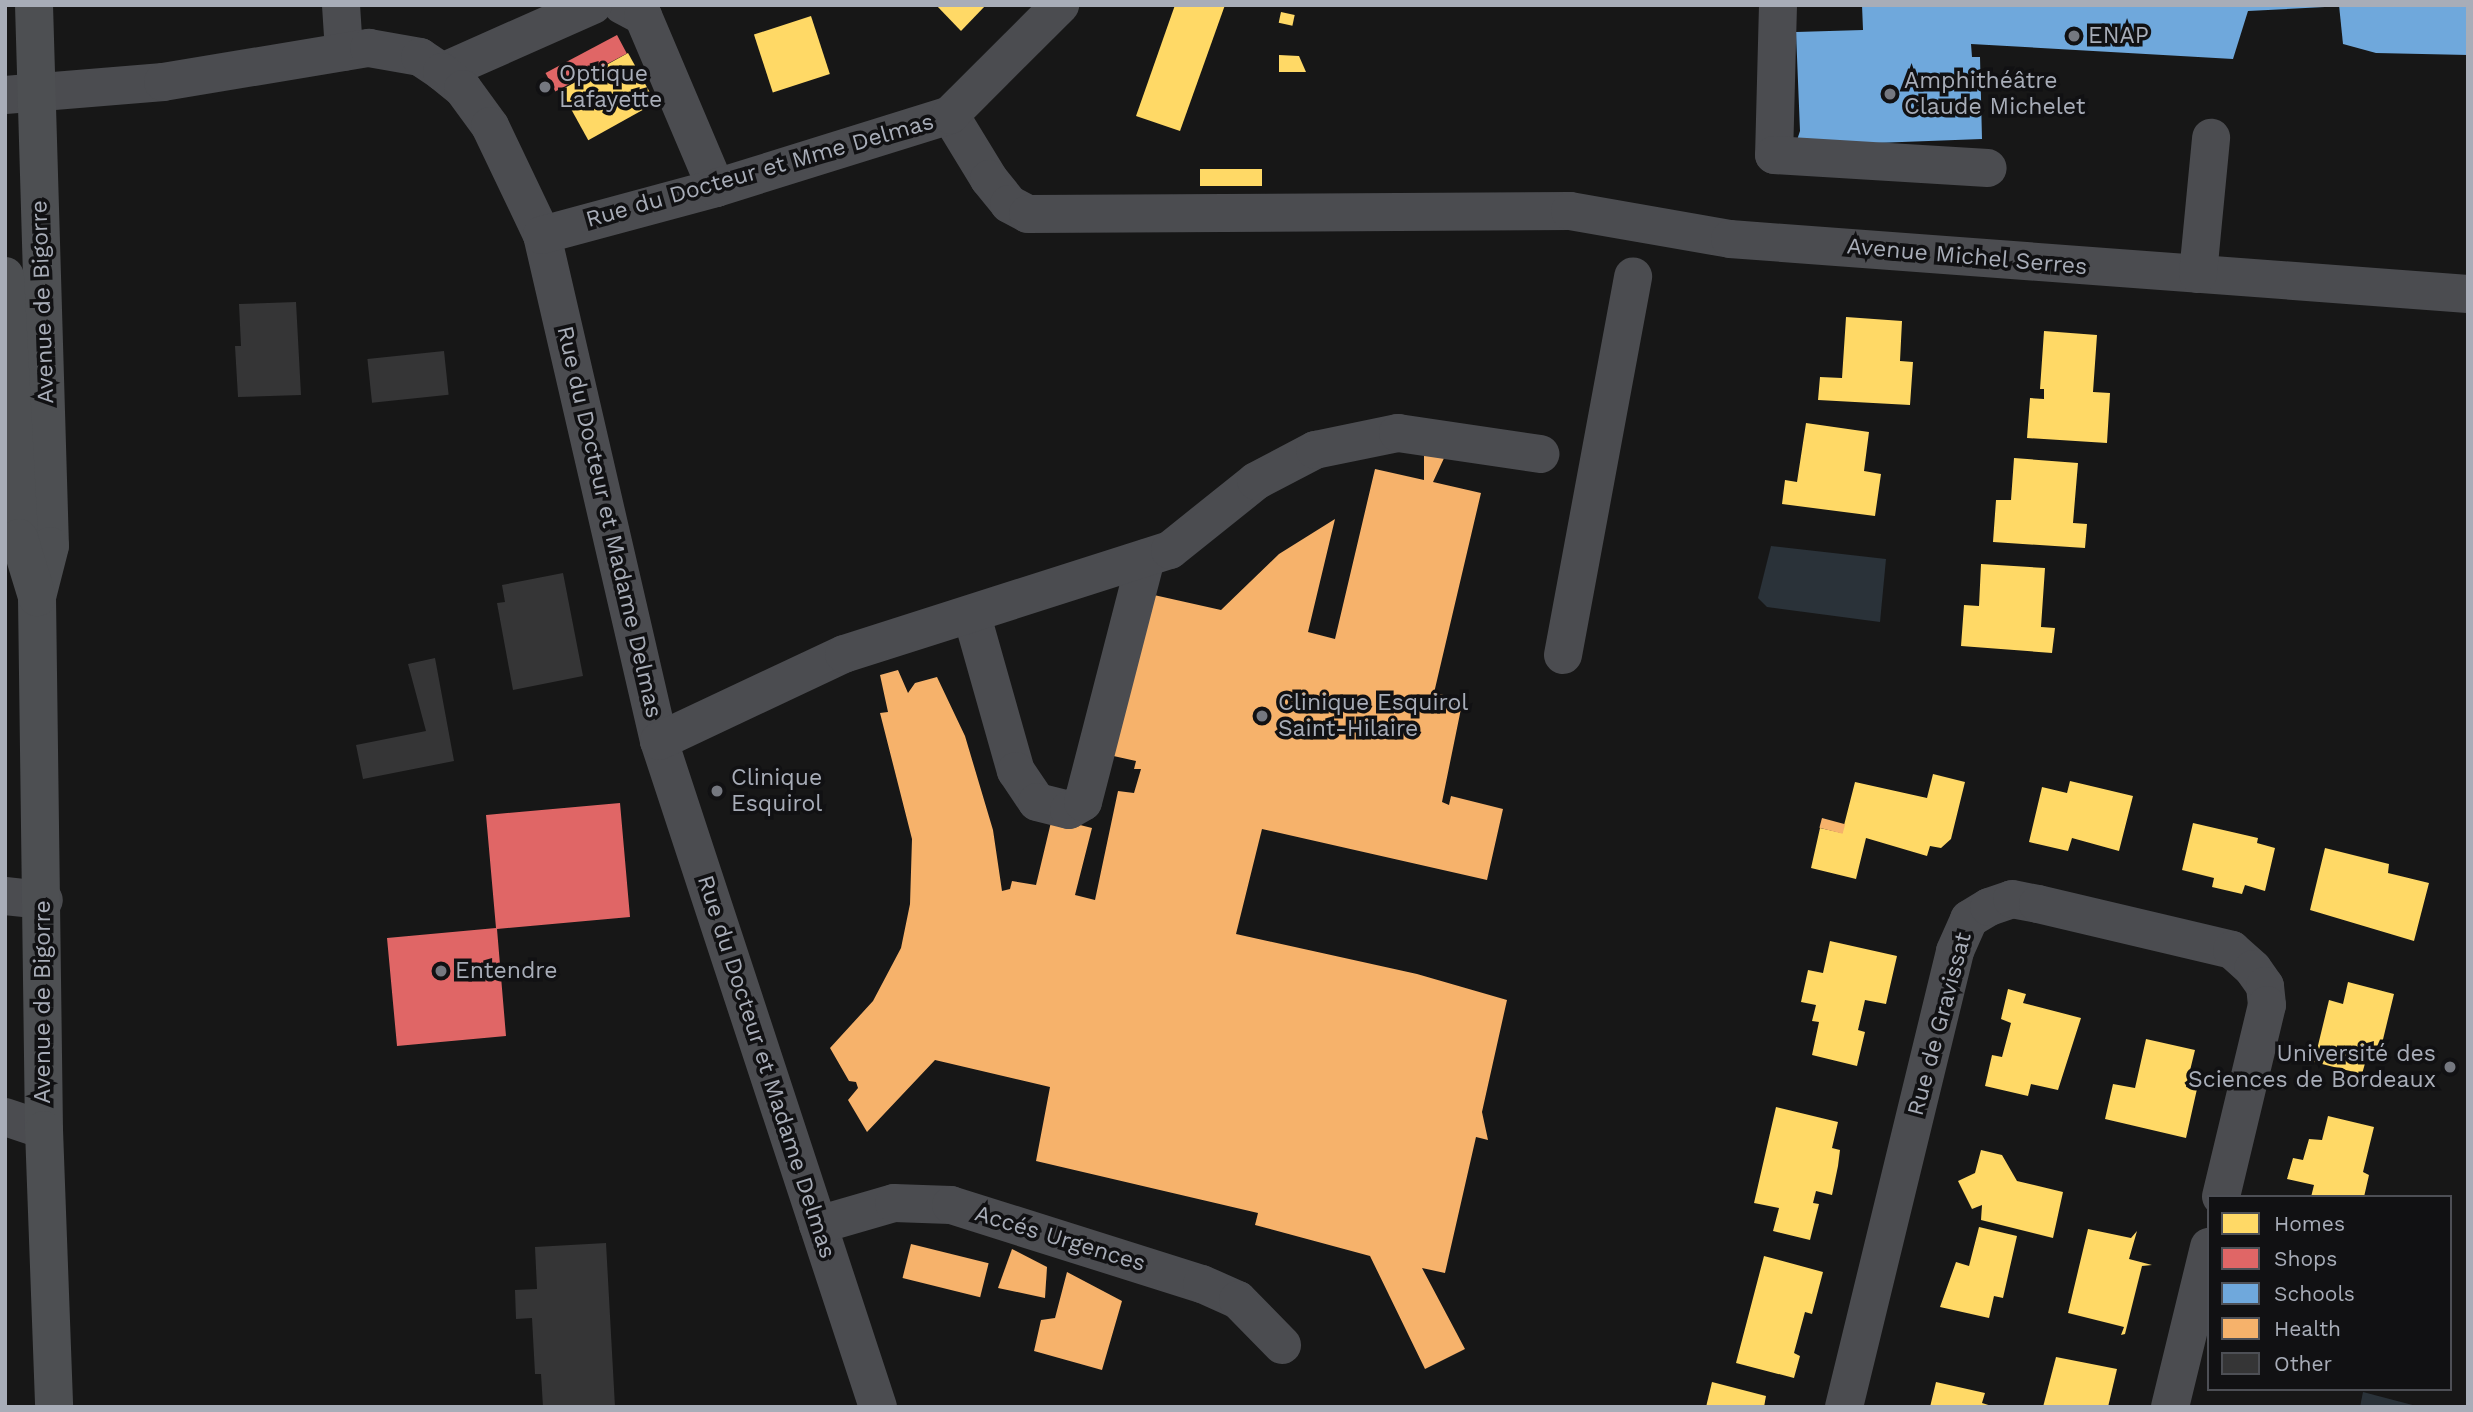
<!DOCTYPE html>
<html>
<head>
<meta charset="utf-8">
<style>
	body { margin:0 }
	#map { position:relative; width:2473px; height:1412px; overflow:hidden; background:#171717; font-family:"Work Sans",sans-serif }
	div>[style] { position:absolute }
	[style*='--x'] { left:calc(var(--x)*1px); top:calc(var(--y)*1px); width:calc(var(--w)*1px); rotate:calc(var(--a)*1deg) }
	.water>* { inset:0; background:#2a3239 }
	.homes>* { inset:0; background:#ffd966; transform-origin:0 0 }
	.shops>* { inset:0; background:#e06666; transform-origin:0 0 }
	.schools>* { inset:0; background:#6fa8dc }
	.health>* { inset:0; background:#f6b26b; transform-origin:0 0 }
	.building>* { inset:0; background:#353536; transform-origin:0 0 }
	.minor>* { height:38px; margin:-19px; padding:0 19px; transform-origin:19px; border-radius:19px; background:#4b4c50 }
	.major>* { height:38px; margin:-19px; padding:0 19px; transform-origin:19px; border-radius:19px; background:#4d4f52 }
	.dots>* { width:19px; height:19px; translate:-50% -50%; box-sizing:border-box; border:4px solid #111113; border-radius:50% }
	span { translate:-50% -50%; white-space:nowrap; text-align:center; line-height:1.15; -webkit-text-stroke:7px #111113; paint-order:stroke }
	.poi-label { font-size:23px; color:#a8adb8 }
	.left { translate:0 -50%; text-align:left }
	.right { translate:-100% -50%; text-align:right }
	.street-label { font-size:23px; color:#a8adb8 }
	.frame { position:absolute; inset:0; border:7px solid #a8adb8; pointer-events:none }
	.legend { position:absolute; left:2207px; top:1195px; width:245px; height:196px; box-sizing:border-box; background:#111113; border:2px solid #4d4f55; margin:0; padding:9px 12px; list-style:none; font-size:21px; color:#a8adb8 }
	.legend li { display:flex; align-items:center; gap:14px; height:35px }
	.legend b { width:35px; border:2px solid #4d4f55 }
</style>
</head>
<body>
<div id="map">
	<div class="water">
		<i style="clip-path:polygon(1771px 546px,1886px 559px,1880px 622px,1767px 607px,1758px 598px)"></i>
		<i style="clip-path:polygon(2363px 1392px,2420px 1407px,2360px 1407px)"></i>
	</div>
	<div class="homes">
		<i style="clip-path:polygon(936px 5px,986px 5px,961px 31px)"></i>
		<i style="clip-path:polygon(1175px 5px,1225px 5px,1180px 131px,1136px 116px)"></i>
		<i style="left:1281px;top:12px;width:14px;height:11px;rotate:12deg"></i>
		<i style="left:811px;top:16px;width:61px;height:60px;rotate:72deg"></i>
		<i style="left:628px;top:53px;width:57px;height:77px;rotate:61deg"></i>
		<i style="clip-path:polygon(1279px 55px,1299px 56px,1306px 72px,1279px 72px)"></i>
		<i style="left:1200px;top:169px;width:62px;height:17px"></i>
		<i style="clip-path:polygon(1846px 317px,1902px 321px,1900px 361px,1913px 362px,1910px 405px,1818px 400px,1820px 377px,1842px 378px)"></i>
		<i style="clip-path:polygon(2044px 331px,2097px 335px,2093px 392px,2110px 393px,2107px 443px,2027px 438px,2030px 398px,2044px 399px,2044px 389px,2040px 389px)"></i>
		<i style="clip-path:polygon(1806px 423px,1869px 432px,1864px 471px,1881px 474px,1875px 516px,1782px 504px,1785px 480px,1797px 482px)"></i>
		<i style="clip-path:polygon(2014px 458px,2078px 463px,2073px 523px,2087px 524px,2085px 548px,1993px 542px,1996px 500px,2011px 500px)"></i>
		<i style="clip-path:polygon(1981px 564px,2045px 568px,2041px 627px,2055px 628px,2052px 653px,1961px 646px,1964px 605px,1979px 606px)"></i>
		<i style="clip-path:polygon(1933px 774px,1965px 782px,1951px 839px,1941px 848px,1930px 846px,1927px 856px,1866px 838px,1856px 879px,1811px 868px,1820px 828px,1842px 833px,1855px 782px,1927px 798px)"></i>
		<i style="clip-path:polygon(2070px 781px,2133px 796px,2119px 851px,2072px 838px,2068px 851px,2029px 842px,2042px 787px,2067px 793px)"></i>
		<i style="clip-path:polygon(2193px 823px,2258px 838px,2257px 843px,2275px 848px,2265px 891px,2245px 885px,2242px 894px,2212px 887px,2214px 878px,2182px 870px)"></i>
		<i style="clip-path:polygon(2325px 848px,2389px 864px,2388px 873px,2429px 883px,2414px 941px,2310px 910px)"></i>
		<i style="clip-path:polygon(1830px 941px,1897px 956px,1886px 1004px,1865px 1000px,1858px 1030px,1865px 1032px,1857px 1066px,1812px 1055px,1819px 1022px,1812px 1021px,1816px 1005px,1801px 1002px,1808px 970px,1823px 973px)"></i>
		<i style="clip-path:polygon(2348px 982px,2394px 994px,2379px 1056px,2368px 1053px,2362px 1074px,2314px 1062px,2329px 1000px,2343px 1004px)"></i>
		<i style="clip-path:polygon(2008px 989px,2026px 994px,2023px 1003px,2081px 1018px,2058px 1090px,2031px 1084px,2028px 1096px,1985px 1086px,1992px 1055px,2002px 1057px,2011px 1023px,2001px 1019px)"></i>
		<i style="clip-path:polygon(2146px 1039px,2195px 1050px,2186px 1087px,2197px 1089px,2186px 1138px,2105px 1119px,2113px 1084px,2135px 1088px)"></i>
		<i style="clip-path:polygon(1776px 1107px,1838px 1122px,1832px 1148px,1840px 1150px,1838px 1166px,1832px 1195px,1816px 1191px,1813px 1203px,1819px 1204px,1810px 1240px,1773px 1231px,1779px 1208px,1754px 1203px)"></i>
		<i style="clip-path:polygon(2328px 1116px,2374px 1127px,2363px 1172px,2369px 1175px,2364px 1197px,2311px 1197px,2314px 1185px,2287px 1179px,2293px 1158px,2303px 1160px,2309px 1139px,2322px 1140px)"></i>
		<i style="clip-path:polygon(1981px 1150px,2002px 1155px,2017px 1181px,2063px 1192px,2053px 1238px,1981px 1220px,1982px 1205px,1972px 1209px,1958px 1181px,1975px 1173px)"></i>
		<i style="clip-path:polygon(1979px 1227px,2017px 1236px,2003px 1298px,1994px 1296px,1989px 1318px,1940px 1307px,1956px 1262px,1969px 1266px)"></i>
		<i style="clip-path:polygon(2088px 1229px,2131px 1238px,2137px 1231px,2129px 1259px,2152px 1265px,2142px 1266px,2125px 1334px,2121px 1335px,2124px 1327px,2068px 1313px)"></i>
		<i style="clip-path:polygon(1764px 1256px,1823px 1272px,1812px 1314px,1805px 1312px,1794px 1353px,1800px 1356px,1794px 1378px,1736px 1363px)"></i>
		<i style="clip-path:polygon(2056px 1357px,2117px 1369px,2108px 1407px,2043px 1407px)"></i>
		<i style="clip-path:polygon(1712px 1382px,1766px 1396px,1764px 1407px,1706px 1407px)"></i>
		<i style="clip-path:polygon(1936px 1382px,1985px 1393px,1982px 1403px,1995px 1407px,1930px 1407px)"></i>
	</div>
	<div class="shops">
		<i style="left:617px;top:35px;width:21px;height:81px;rotate:62deg"></i>
		<i style="clip-path:polygon(620px 803px,630px 917px,497px 929px,506px 1036px,397px 1046px,387px 938px,496px 928px,486px 815px)"></i>
	</div>
	<div class="schools">
		<i style="clip-path:polygon(1862px 5px,2325px 5px,2325px 7px,2248px 11px,2233px 59px,1971px 44px,1972px 57px,1980px 57px,1982px 139px,1795px 146px,1800px 131px,1796px 32px,1863px 30px)"></i>
		<i style="clip-path:polygon(2339px 5px,2468px 5px,2468px 55px,2376px 53px,2343px 44px)"></i>
	</div>
	<div class="health">
		<i style="clip-path:polygon(1424px 452px,1445px 456px,1433px 482px,1481px 493px,1434px 693px,1463px 699px,1442px 802px,1449px 805px,1451px 796px,1503px 809px,1487px 880px,1262px 829px,1236px 934px,1417px 974px,1507px 1000px,1482px 1112px,1488px 1140px,1476px 1137px,1445px 1273px,1422px 1268px,1465px 1349px,1425px 1369px,1370px 1256px,1255px 1225px,1258px 1213px,1036px 1161px,1050px 1087px,935px 1060px,867px 1132px,848px 1100px,858px 1088px,856px 1082px,849px 1081px,830px 1048px,873px 1001px,901px 948px,910px 904px,912px 839px,880px 713px,888px 712px,880px 675px,898px 670px,908px 693px,915px 683px,937px 677px,965px 736px,993px 830px,1002px 891px,1010px 889px,1012px 881px,1036px 885px,1052px 818px,1092px 828px,1075px 895px,1095px 900px,1118px 791px,1134px 793px,1141px 769px,1134px 769px,1136px 761px,1109px 755px,1145px 593px,1221px 610px,1279px 554px,1335px 519px,1308px 632px,1335px 639px,1375px 469px,1424px 480px)"></i>
		<i style="left:1822px;top:818px;width:24px;height:10px;rotate:15deg"></i>
		<i style="left:911px;top:1244px;width:80px;height:35px;rotate:14deg"></i>
		<i style="clip-path:polygon(1012px 1249px,1047px 1267px,1045px 1298px,998px 1288px)"></i>
		<i style="clip-path:polygon(1067px 1272px,1122px 1301px,1102px 1370px,1034px 1351px,1041px 1320px,1055px 1318px)"></i>
	</div>
	<div class="building">
		<i style="clip-path:polygon(296px 302px,301px 395px,238px 397px,235px 346px,241px 346px,239px 304px)"></i>
		<i style="left:444px;top:351px;width:44px;height:77px;rotate:84deg"></i>
		<i style="clip-path:polygon(563px 573px,583px 676px,513px 690px,497px 603px,505px 602px,502px 585px)"></i>
		<i style="clip-path:polygon(435px 658px,454px 761px,363px 779px,356px 745px,426px 731px,408px 664px)"></i>
		<i style="clip-path:polygon(606px 1243px,615px 1407px,543px 1407px,541px 1374px,535px 1374px,532px 1318px,516px 1319px,515px 1290px,537px 1289px,535px 1247px)"></i>
	</div>
	<div class="minor">
		<i style="--x:341;--y:5;--w:47;--a:86.3"></i>
		<i style="--x:622;--y:5;--w:24;--a:28"></i>
		<i style="--x:643;--y:16;--w:187;--a:67"></i>
		<i style="--x:1778;--y:5;--w:150;--a:91.5"></i>
		<i style="--x:1774;--y:155;--w:214;--a:3.5"></i>
		<i style="--x:442;--y:72;--w:165;--a:-23.9"></i>
		<i style="--x:5;--y:95;--w:159;--a:-4.7"></i>
		<i style="--x:163;--y:82;--w:209;--a:-9.4"></i>
		<i style="--x:369;--y:48;--w:52;--a:10"></i>
		<i style="--x:420;--y:57;--w:27;--a:34"></i>
		<i style="--x:442;--y:72;--w:27;--a:39"></i>
		<i style="--x:463;--y:89;--w:46;--a:53.9"></i>
		<i style="--x:490;--y:126;--w:121;--a:64.5"></i>
		<i style="--x:542;--y:235;--w:519;--a:76.98"></i>
		<i style="--x:659;--y:741;--w:701;--a:71.8"></i>
		<i style="--x:950;--y:115;--w:75;--a:58.6"></i>
		<i style="--x:989;--y:179;--w:32;--a:51"></i>
		<i style="--x:1009;--y:204;--w:21;--a:28"></i>
		<i style="--x:1028;--y:214;--w:542;--a:-0.32"></i>
		<i style="--x:1570;--y:211;--w:162;--a:9.9"></i>
		<i style="--x:1730;--y:239;--w:740;--a:4.26"></i>
		<i style="--x:542;--y:235;--w:180;--a:-15.1"></i>
		<i style="--x:716;--y:188;--w:245;--a:-17.3"></i>
		<i style="--x:950;--y:115;--w:156;--a:-45"></i>
		<i style="--x:2198;--y:274;--w:137;--a:-84.5"></i>
		<i style="--x:972;--y:616;--w:161;--a:74.2"></i>
		<i style="--x:1016;--y:771;--w:37;--a:56"></i>
		<i style="--x:1037;--y:802;--w:33;--a:14"></i>
		<i style="--x:1069;--y:810;--w:16;--a:-30"></i>
		<i style="--x:1083;--y:802;--w:252;--a:-75.5"></i>
		<i style="--x:1563;--y:655;--w:385;--a:-79.5"></i>
		<i style="--x:659;--y:741;--w:204;--a:-25.2"></i>
		<i style="--x:844;--y:654;--w:342;--a:-17.7"></i>
		<i style="--x:1170;--y:550;--w:110;--a:-38.7"></i>
		<i style="--x:1256;--y:481;--w:67;--a:-27.7"></i>
		<i style="--x:1315;--y:450;--w:85;--a:-11.6"></i>
		<i style="--x:1398;--y:433;--w:144;--a:8.4"></i>
		<i style="--x:5;--y:896;--w:39;--a:6"></i>
		<i style="--x:5;--y:1117;--w:41;--a:18.4"></i>
		<i style="--x:818;--y:1225;--w:79;--a:-16.1"></i>
		<i style="--x:894;--y:1203;--w:57;--a:2"></i>
		<i style="--x:951;--y:1205;--w:263;--a:17.5"></i>
		<i style="--x:1202;--y:1284;--w:39;--a:24"></i>
		<i style="--x:1238;--y:1300;--w:63;--a:45.6"></i>
		<i style="--x:1844;--y:1407;--w:469;--a:-76.3"></i>
		<i style="--x:1955;--y:951;--w:35;--a:-66"></i>
		<i style="--x:1969;--y:919;--w:23;--a:-31"></i>
		<i style="--x:1989;--y:907;--w:24;--a:-19"></i>
		<i style="--x:2012;--y:899;--w:26;--a:11"></i>
		<i style="--x:2038;--y:904;--w:199;--a:13.3"></i>
		<i style="--x:2232;--y:950;--w:28;--a:42"></i>
		<i style="--x:2253;--y:969;--w:21;--a:55"></i>
		<i style="--x:2265;--y:986;--w:19;--a:84"></i>
		<i style="--x:2267;--y:1005;--w:197;--a:103.5"></i>
		<i style="--x:2170;--y:1407;--w:165;--a:-76.3"></i>
	</div>
	<div class="major">
		<i style="--x:34;--y:5;--w:541;--a:88.31"></i>
		<i style="--x:50;--y:546;--w:53;--a:104.3"></i>
		<i style="--x:37;--y:597;--w:533;--a:89.25"></i>
		<i style="--x:44;--y:1130;--w:277;--a:87.9"></i>
		<i style="--x:5;--y:276;--w:262;--a:86.9"></i>
		<i style="--x:19;--y:538;--w:62;--a:73"></i>
	</div>
	<div class="dots">
		<i style="left:2074px;top:36px;background:#757880"></i>
		<i style="left:545px;top:87px;background:#757880"></i>
		<i style="left:1890px;top:94px;background:#757880"></i>
		<i style="left:1262px;top:716px;background:#757880"></i>
		<i style="left:717px;top:791px;background:#757880"></i>
		<i style="left:441px;top:971px;background:#757880"></i>
		<i style="left:2450px;top:1067px;background:#757880"></i>
	</div>
	<div class="poi-label">
		<span class="left" style="left:2088px;top:36px">ENAP</span>
		<span class="left" style="left:559px;top:87px">Optique<br>Lafayette</span>
		<span class="left" style="left:1904px;top:94px">Amphithéâtre<br>Claude Michelet</span>
		<span class="left" style="left:1278px;top:716px">Clinique Esquirol<br>Saint-Hilaire</span>
		<span class="left" style="left:731px;top:791px">Clinique<br>Esquirol</span>
		<span class="left" style="left:455px;top:971px">Entendre</span>
		<span class="right" style="left:2436px;top:1067px">Université des<br>Sciences de Bordeaux</span>
	</div>
	<div class="street-label">
		<span style="left:760px;top:171px;rotate:-16deg">Rue du Docteur et Mme Delmas</span>
		<span style="left:1967px;top:257px;rotate:5deg">Avenue Michel Serres</span>
		<span style="left:43px;top:302px;rotate:-92deg">Avenue de Bigorre</span>
		<span style="left:609px;top:522px;rotate:77deg">Rue du Docteur et Madame Delmas</span>
		<span style="left:43px;top:1002px;rotate:-90deg">Avenue de Bigorre</span>
		<span style="left:1940px;top:1024px;rotate:-75deg">Rue de Gravissat</span>
		<span style="left:766px;top:1067px;rotate:72deg">Rue du Docteur et Madame Delmas</span>
		<span style="left:1060px;top:1239px;rotate:17deg">Accés Urgences</span>
	</div>
	<div class="frame"></div>
	<ul class="legend">
	<li><b style="height:19px;background:#ffd966"></b>Homes</li>
	<li><b style="height:19px;background:#e06666"></b>Shops</li>
	<li><b style="height:19px;background:#6fa8dc"></b>Schools</li>
	<li><b style="height:19px;background:#f6b26b"></b>Health</li>
	<li><b style="height:19px;background:#353536"></b>Other</li>
	</ul>
</div>
</body>
</html>
